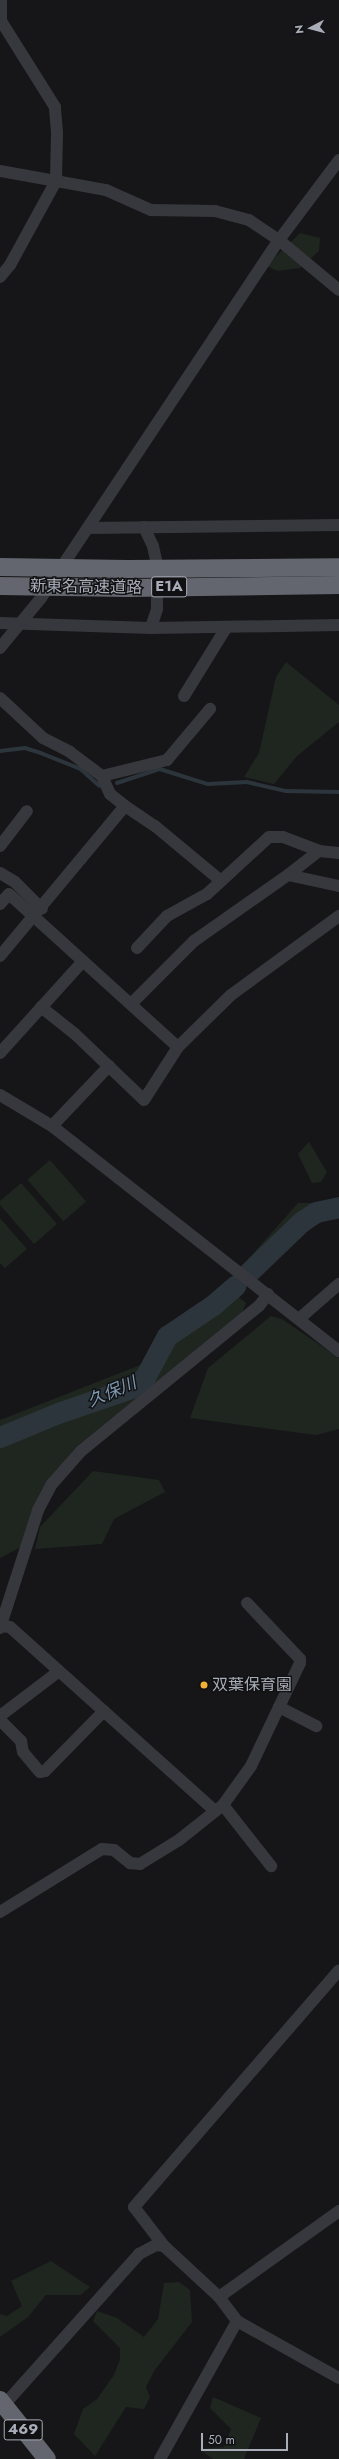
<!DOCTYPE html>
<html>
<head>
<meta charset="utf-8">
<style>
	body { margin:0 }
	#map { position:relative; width:339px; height:2459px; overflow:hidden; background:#161618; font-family:Jost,"Noto Sans JP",sans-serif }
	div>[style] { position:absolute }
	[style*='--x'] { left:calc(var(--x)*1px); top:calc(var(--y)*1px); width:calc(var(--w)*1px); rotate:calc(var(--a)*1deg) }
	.green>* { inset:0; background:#1e261f; transform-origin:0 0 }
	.stream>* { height:3.5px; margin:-1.75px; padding:0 1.75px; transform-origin:1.75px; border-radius:1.75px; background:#2c353c }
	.river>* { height:21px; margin:-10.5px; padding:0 10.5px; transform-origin:10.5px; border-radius:10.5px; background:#2c353c }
	.minor>* { height:12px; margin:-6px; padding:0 6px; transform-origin:6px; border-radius:6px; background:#37383d }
	.highway>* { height:18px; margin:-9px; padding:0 9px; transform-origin:9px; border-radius:9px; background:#63666e }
	.highway-bridge>* { height:18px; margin:-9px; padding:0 9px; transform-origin:9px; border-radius:9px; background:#63666e }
	.dots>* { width:11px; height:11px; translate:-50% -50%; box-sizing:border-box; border:2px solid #111113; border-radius:50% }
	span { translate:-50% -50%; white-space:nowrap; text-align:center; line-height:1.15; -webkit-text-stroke:3px #111113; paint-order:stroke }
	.shield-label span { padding:1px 3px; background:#111113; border:1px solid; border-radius:3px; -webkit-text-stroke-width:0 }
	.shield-label { font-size:15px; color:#a8adb8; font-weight:700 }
	.street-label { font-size:16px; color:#a8adb8 }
	.poi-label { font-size:16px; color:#a8adb8 }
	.left { translate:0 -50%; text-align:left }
	.water-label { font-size:17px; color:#7f9bb3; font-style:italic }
	.north { position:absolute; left:291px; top:8px; width:40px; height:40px; -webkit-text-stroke:3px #111113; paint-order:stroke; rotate:264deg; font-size:11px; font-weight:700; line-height:16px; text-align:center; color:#a8adb8 }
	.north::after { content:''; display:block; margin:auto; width:14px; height:18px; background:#a8adb8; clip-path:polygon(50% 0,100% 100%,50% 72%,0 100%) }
	.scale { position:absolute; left:201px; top:2433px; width:87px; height:18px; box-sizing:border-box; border:2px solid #a8adb8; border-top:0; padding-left:5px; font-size:12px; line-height:14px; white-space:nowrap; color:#a8adb8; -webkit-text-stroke:3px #111113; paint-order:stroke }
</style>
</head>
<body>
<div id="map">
	<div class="green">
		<i style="clip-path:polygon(300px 233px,320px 238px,319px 251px,300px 268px,278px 271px,266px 266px)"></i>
		<i style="clip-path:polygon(286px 662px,339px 705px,339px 722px,297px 756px,274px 784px,244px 777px,259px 753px,276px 677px)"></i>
		<i style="clip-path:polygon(309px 1142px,327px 1172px,321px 1182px,312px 1183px,298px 1154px)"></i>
		<i style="left:50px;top:1160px;width:55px;height:30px;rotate:49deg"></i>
		<i style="clip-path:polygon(21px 1183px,57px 1224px,34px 1244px,0 1205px,0 1201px)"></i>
		<i style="clip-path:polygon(298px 1203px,322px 1203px,253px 1272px,243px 1265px)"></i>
		<i style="clip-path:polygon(0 1218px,27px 1249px,5px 1268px,0 1263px)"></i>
		<i style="clip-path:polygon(225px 1286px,246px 1303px,242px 1313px,76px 1447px,49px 1482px,21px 1547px,0 1558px,0 1420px,143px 1364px,165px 1332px)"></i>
		<i style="clip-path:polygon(271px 1316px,282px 1319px,339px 1358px,339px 1429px,316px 1435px,190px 1418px,208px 1368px)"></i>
		<i style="clip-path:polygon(93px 1471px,159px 1480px,165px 1492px,114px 1519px,102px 1544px,35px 1549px,40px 1527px)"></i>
		<i style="clip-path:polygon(51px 2261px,90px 2287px,81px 2295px,46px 2295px,28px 2317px,0 2337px,0 2314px,7px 2316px,22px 2306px,11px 2281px)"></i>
		<i style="clip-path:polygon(179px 2282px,190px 2290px,192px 2322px,154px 2371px,146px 2387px,150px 2397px,144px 2409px,126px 2407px,95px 2456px,74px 2434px,83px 2409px,97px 2399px,114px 2375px,120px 2359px,120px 2348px,93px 2321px,97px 2311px,117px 2318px,144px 2337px,158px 2319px,164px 2283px)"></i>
		<i style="clip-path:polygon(213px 2397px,261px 2418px,244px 2459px,213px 2459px,199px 2449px,224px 2447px,231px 2429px,210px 2408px)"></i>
	</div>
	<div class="stream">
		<i style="--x:0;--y:751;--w:25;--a:-7"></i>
		<i style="--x:25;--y:748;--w:17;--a:17"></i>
		<i style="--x:41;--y:753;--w:43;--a:21.8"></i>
		<i style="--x:81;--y:769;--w:25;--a:42"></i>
		<i style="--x:117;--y:783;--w:45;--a:-18"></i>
		<i style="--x:160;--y:769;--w:50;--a:17.4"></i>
		<i style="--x:208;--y:784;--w:39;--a:-3"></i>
		<i style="--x:247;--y:782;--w:40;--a:13"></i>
		<i style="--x:286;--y:791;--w:53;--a:1.1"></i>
	</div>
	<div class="river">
		<i style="--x:249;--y:1272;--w:72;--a:-43.9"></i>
		<i style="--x:301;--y:1222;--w:18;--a:-34"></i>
		<i style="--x:316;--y:1212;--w:24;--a:-12"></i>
		<i style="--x:0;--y:1437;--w:63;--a:-22.5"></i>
		<i style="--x:58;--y:1413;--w:77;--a:-18.9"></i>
		<i style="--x:131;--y:1388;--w:18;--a:-38"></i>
		<i style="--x:145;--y:1377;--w:47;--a:-61.8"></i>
		<i style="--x:167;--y:1336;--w:55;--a:-34"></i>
		<i style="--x:213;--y:1305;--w:30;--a:-41"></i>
	</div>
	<div class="minor">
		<i style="--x:0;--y:171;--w:108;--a:10.2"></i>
		<i style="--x:106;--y:190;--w:49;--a:24"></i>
		<i style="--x:151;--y:210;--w:64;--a:0.9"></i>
		<i style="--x:215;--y:211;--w:35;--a:15"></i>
		<i style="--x:249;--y:220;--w:36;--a:34"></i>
		<i style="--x:279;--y:240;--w:78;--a:39.8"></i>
		<i style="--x:0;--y:277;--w:16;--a:-50"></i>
		<i style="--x:10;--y:265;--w:96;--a:-61.3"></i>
		<i style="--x:56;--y:181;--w:49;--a:-88.8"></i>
		<i style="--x:57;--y:132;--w:25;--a:-95"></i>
		<i style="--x:55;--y:107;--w:102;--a:-122.1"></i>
		<i style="--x:1;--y:21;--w:21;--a:-90"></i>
		<i style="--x:144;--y:527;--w:21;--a:65"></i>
		<i style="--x:153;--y:546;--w:19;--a:78"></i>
		<i style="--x:157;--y:565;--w:44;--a:90"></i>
		<i style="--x:157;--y:609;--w:20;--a:108"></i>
		<i style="--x:88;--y:528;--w:251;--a:-0.7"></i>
		<i style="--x:0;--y:623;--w:151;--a:1.9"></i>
		<i style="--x:151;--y:628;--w:188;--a:-0.9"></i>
		<i style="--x:0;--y:648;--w:65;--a:-50.6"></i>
		<i style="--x:41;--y:598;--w:430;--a:-56.4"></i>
		<i style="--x:279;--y:240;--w:100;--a:-53.1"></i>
		<i style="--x:184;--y:696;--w:80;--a:-58.3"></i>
		<i style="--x:0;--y:698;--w:59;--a:42.9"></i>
		<i style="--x:43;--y:738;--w:30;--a:27"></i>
		<i style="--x:70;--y:752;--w:40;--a:37"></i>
		<i style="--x:102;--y:776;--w:67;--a:-13.8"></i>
		<i style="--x:167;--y:760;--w:67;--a:-49.9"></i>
		<i style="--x:125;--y:806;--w:36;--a:34"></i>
		<i style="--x:155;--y:826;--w:85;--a:39.7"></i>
		<i style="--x:0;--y:846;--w:44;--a:-52.4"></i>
		<i style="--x:0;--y:873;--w:17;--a:31"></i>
		<i style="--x:15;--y:882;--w:38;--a:45"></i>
		<i style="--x:288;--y:875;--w:39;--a:-38"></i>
		<i style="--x:319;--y:851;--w:20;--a:6"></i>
		<i style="--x:0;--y:904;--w:13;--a:-48"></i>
		<i style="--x:9;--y:894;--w:228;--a:42.2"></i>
		<i style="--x:137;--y:948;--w:44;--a:-46.8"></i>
		<i style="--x:167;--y:916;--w:46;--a:-28.8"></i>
		<i style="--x:207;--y:894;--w:84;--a:-42.6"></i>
		<i style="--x:269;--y:837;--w:14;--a:0"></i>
		<i style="--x:283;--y:837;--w:39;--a:21"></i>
		<i style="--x:0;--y:956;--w:195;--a:-50.2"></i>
		<i style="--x:125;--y:806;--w:19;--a:-141"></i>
		<i style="--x:110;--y:794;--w:20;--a:-114"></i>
		<i style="--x:131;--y:1004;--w:89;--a:-45"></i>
		<i style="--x:194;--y:941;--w:115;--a:-35.1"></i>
		<i style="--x:288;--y:875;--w:52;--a:12.2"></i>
		<i style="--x:41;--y:1007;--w:43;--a:38.5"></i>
		<i style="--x:75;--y:1034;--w:95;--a:43.7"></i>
		<i style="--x:144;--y:1100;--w:63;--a:-57.3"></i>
		<i style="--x:178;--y:1047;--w:74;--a:-44.5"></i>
		<i style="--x:231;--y:995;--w:134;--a:-36.2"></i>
		<i style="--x:0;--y:1053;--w:124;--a:-47.9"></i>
		<i style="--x:0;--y:1095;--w:61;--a:30.8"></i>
		<i style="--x:52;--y:1126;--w:365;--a:38.1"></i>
		<i style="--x:52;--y:1126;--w:83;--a:-46.5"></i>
		<i style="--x:300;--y:1318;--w:52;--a:-41.1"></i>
		<i style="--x:247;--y:1603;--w:77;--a:46.6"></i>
		<i style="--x:300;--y:1659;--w:4;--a:90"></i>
		<i style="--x:300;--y:1663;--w:49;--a:115.5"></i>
		<i style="--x:0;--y:1626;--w:10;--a:6"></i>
		<i style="--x:10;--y:1627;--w:275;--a:41.9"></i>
		<i style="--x:0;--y:1628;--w:124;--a:-72.1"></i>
		<i style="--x:38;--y:1510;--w:30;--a:-62"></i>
		<i style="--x:52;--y:1484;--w:44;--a:-48.7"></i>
		<i style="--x:81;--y:1451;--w:230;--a:-39.2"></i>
		<i style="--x:259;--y:1306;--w:15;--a:-53"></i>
		<i style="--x:0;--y:1716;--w:74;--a:-37.3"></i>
		<i style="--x:0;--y:1720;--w:30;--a:45"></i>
		<i style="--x:21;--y:1741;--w:11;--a:80"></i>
		<i style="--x:23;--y:1752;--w:26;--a:50"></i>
		<i style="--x:40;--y:1772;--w:5;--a:-11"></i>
		<i style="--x:45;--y:1771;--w:84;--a:-45.5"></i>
		<i style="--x:223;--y:1805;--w:78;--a:51.8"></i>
		<i style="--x:0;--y:1912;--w:120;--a:-31.7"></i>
		<i style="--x:102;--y:1849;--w:12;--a:5"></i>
		<i style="--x:114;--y:1850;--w:21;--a:39"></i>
		<i style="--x:130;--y:1863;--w:10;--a:6"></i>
		<i style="--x:140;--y:1864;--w:46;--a:-31.6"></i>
		<i style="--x:179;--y:1840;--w:56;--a:-38.5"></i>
		<i style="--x:223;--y:1805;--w:48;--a:-54.3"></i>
		<i style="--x:251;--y:1766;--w:65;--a:-64.6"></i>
		<i style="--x:279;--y:1707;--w:42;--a:27.2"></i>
		<i style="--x:164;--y:2246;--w:49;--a:-127.6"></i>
		<i style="--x:134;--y:2207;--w:313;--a:-49.1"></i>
		<i style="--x:219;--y:2297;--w:148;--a:-35.6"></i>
		<i style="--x:4;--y:2405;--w:203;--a:-48.2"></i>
		<i style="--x:139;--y:2254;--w:19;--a:-28"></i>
		<i style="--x:156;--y:2245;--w:8;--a:7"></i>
		<i style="--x:164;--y:2246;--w:75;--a:42.8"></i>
		<i style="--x:219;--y:2297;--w:30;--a:53"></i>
		<i style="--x:237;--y:2321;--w:117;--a:29.2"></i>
		<i style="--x:160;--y:2459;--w:158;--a:-60.8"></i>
	</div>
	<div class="highway">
		<i style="--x:0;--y:2400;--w:75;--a:51.5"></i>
	</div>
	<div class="highway-bridge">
		<i style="--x:0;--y:567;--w:128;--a:0.9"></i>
		<i style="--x:128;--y:569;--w:211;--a:-0.5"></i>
		<i style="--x:0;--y:586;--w:128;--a:0.9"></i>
		<i style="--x:128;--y:588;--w:211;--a:-0.8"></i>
	</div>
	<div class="dots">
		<i style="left:204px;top:1685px;background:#f2b134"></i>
	</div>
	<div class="shield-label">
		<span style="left:169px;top:587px">E1A</span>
		<span style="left:23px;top:2430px">469</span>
	</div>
	<div class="street-label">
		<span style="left:86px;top:587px;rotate:1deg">新東名高速道路</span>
	</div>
	<div class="poi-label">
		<span class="left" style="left:212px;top:1685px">双葉保育園</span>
	</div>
	<div class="water-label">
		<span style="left:112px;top:1392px;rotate:-23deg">久保川</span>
	</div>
	<div class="north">N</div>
	<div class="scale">50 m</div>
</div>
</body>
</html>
